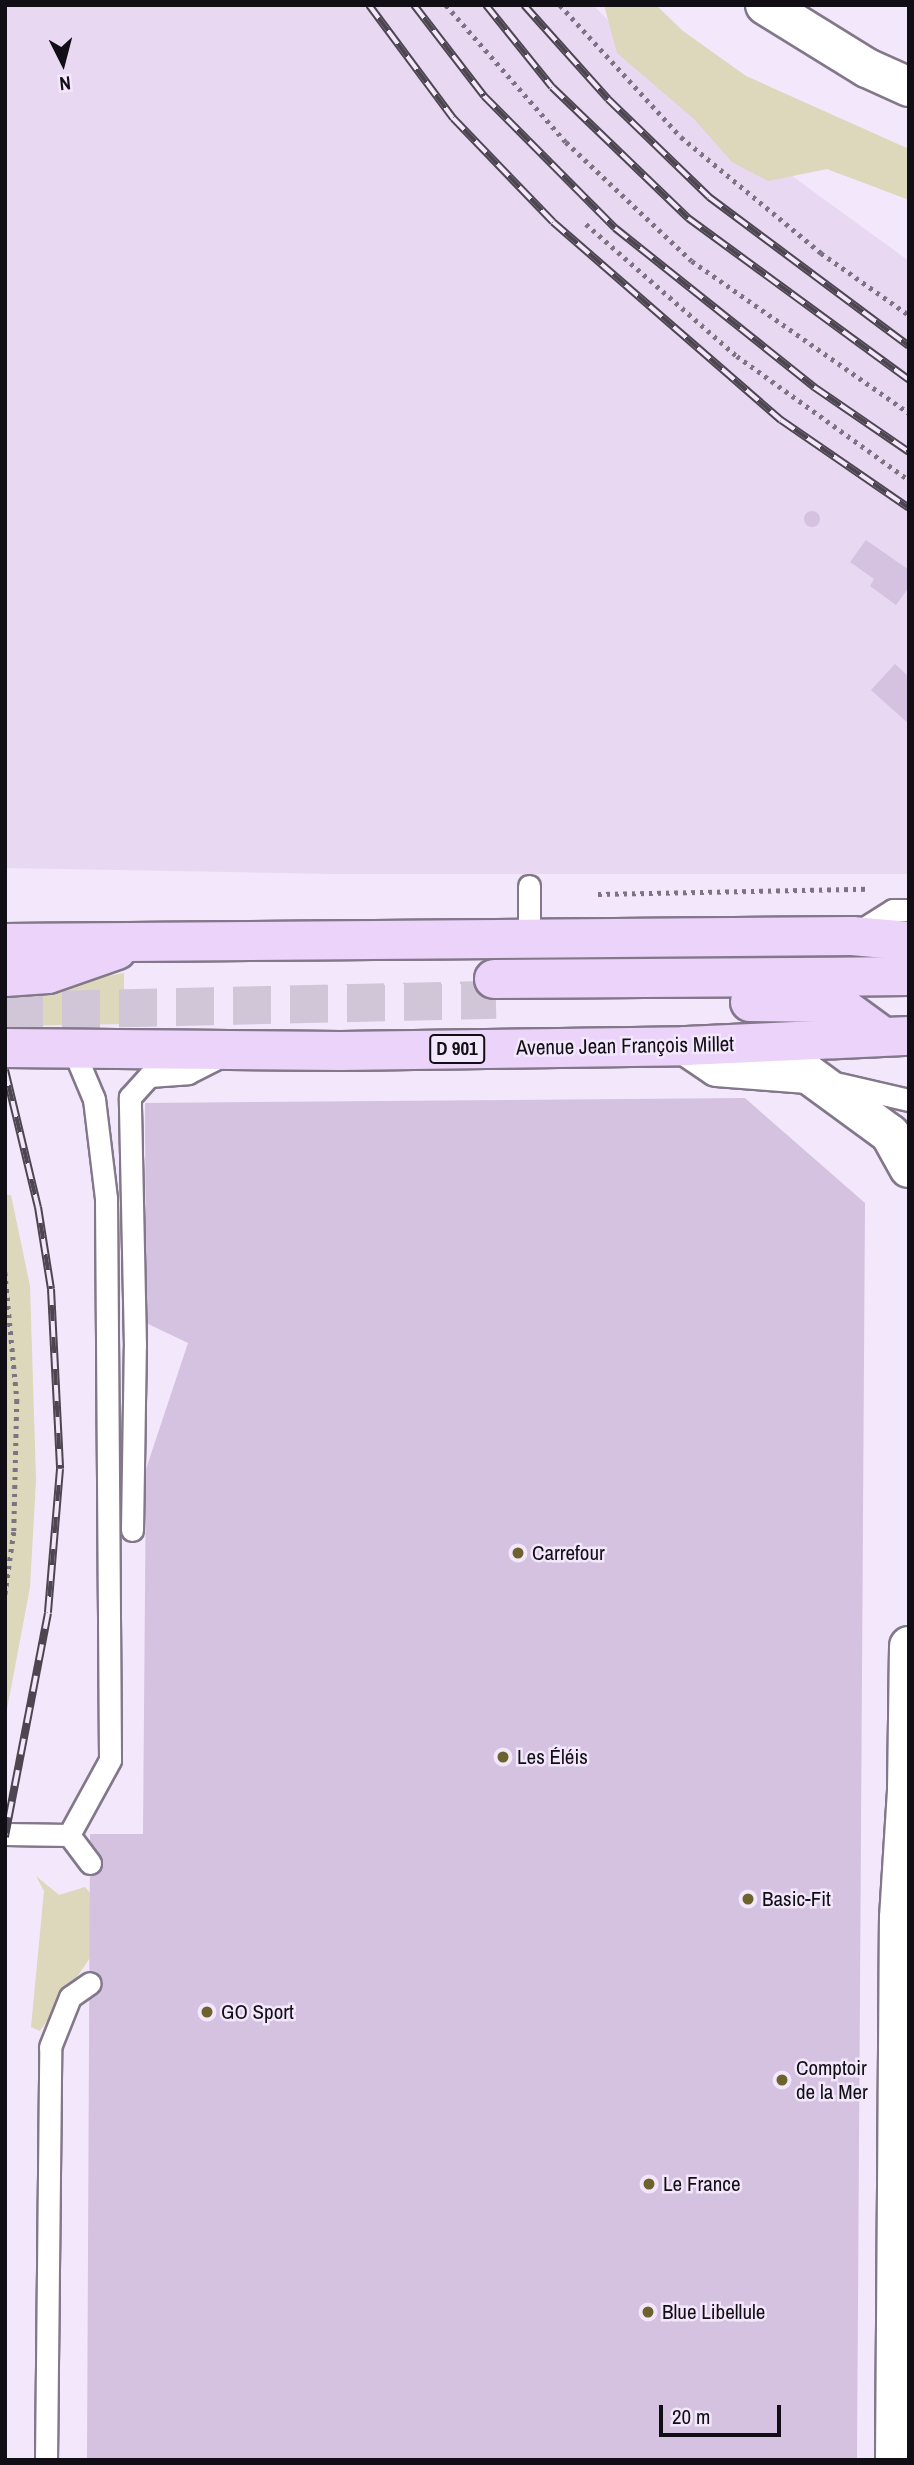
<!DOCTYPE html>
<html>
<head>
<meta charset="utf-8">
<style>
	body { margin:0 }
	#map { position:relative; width:914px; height:2465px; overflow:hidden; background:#f3e7fb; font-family:"Archivo Narrow",sans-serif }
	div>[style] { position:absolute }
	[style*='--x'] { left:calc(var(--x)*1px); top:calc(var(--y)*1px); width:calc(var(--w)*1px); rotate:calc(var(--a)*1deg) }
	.built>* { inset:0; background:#e8d8f2 }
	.green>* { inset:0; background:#ddd7bb }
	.building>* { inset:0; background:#d4c2e0 }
	.round { border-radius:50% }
	.primary-tunnel>* { height:38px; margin-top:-19px; transform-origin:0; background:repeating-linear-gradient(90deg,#d1c6d8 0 38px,transparent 0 57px) }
	.path>* { height:4.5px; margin-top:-2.25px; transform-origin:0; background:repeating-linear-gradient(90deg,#7c7481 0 3.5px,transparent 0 8.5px) }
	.roads { filter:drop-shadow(2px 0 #83788a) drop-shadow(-2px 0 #83788a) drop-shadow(0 2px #83788a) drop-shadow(0 -2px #83788a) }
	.service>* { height:21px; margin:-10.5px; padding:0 10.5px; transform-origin:10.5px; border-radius:10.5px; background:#fff }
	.tertiary>* { height:38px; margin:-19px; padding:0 19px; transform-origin:19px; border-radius:19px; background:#fff }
	.primary>* { height:38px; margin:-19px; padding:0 19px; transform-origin:19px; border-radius:19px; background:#ebd3fa }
	.rail>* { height:8px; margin-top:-4px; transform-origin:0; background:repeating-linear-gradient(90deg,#f3e7fb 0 16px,#4d4651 0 32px); box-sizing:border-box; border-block:2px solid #4d4651 }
	.dots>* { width:19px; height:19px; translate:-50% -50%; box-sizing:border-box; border:4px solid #f3e7fb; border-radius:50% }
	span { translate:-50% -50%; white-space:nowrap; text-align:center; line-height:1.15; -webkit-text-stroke:5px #f3e7fb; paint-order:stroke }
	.shield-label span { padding:2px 5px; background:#f3e7fb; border:2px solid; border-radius:5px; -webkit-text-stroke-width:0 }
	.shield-label { font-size:19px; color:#120e15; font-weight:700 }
	.street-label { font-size:21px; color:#120e15 }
	.poi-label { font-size:21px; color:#120e15 }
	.left { translate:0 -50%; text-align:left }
	.frame { position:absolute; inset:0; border:7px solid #120e15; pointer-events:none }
	.north { position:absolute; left:28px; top:28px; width:70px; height:70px; -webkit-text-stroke:5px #f3e7fb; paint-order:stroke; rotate:174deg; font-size:19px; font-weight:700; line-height:28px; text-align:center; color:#120e15 }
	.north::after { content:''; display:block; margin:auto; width:24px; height:32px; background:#120e15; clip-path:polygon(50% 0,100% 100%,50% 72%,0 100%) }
	.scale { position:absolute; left:659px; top:2405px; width:122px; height:32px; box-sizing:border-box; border:4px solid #120e15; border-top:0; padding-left:9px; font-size:21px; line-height:24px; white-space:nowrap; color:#120e15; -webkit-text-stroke:5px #f3e7fb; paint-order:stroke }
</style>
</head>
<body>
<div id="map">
	<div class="built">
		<i style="clip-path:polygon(5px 5px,593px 5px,649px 62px,770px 160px,909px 261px,909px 874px,332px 874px,5px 868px)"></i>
	</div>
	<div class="green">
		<i style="clip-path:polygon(604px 5px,656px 5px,683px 31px,746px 76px,909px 149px,909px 200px,827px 169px,768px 181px,732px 162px,694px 119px,617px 53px)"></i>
		<i style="clip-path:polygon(124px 973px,124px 1024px,14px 1026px,10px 993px)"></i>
		<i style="clip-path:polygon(5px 1195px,11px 1195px,30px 1286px,36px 1480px,30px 1587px,5px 1720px)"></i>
		<i style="clip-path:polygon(36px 1876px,59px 1895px,85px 1887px,90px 1893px,90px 1958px,40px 2031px,31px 2027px,44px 1891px)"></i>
	</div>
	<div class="building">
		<i class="round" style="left:804px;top:511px;width:16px;height:16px"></i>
		<i style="clip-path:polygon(866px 540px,909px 570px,909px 587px,896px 605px,870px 586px,874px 579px,850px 562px)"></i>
		<i style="clip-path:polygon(895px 664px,909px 677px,909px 724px,871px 690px)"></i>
		<i style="clip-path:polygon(745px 1098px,865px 1203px,857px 2460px,87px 2460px,90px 1834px,143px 1834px,146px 1469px,188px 1343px,146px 1323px,145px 1103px)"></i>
	</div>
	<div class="primary-tunnel">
		<i style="--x:5;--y:1011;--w:491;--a:-1.3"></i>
	</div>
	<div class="path">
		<i style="--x:446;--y:5;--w:182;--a:48.8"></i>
		<i style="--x:566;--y:142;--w:173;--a:43.4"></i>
		<i style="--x:692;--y:261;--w:265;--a:35"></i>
		<i style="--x:560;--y:5;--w:179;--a:47.5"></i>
		<i style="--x:681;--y:137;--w:182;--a:39.6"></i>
		<i style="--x:821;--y:253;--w:108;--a:35.2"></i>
		<i style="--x:586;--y:224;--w:201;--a:41.2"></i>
		<i style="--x:737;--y:356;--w:212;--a:35.8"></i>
		<i style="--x:598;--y:894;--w:268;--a:-1.1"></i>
		<i style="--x:5;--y:1272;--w:129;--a:84.6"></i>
		<i style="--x:17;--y:1400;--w:132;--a:91.3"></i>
		<i style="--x:14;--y:1532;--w:64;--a:98.1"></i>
	</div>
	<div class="roads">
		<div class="service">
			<i style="--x:529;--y:886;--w:51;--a:90"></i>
			<i style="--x:855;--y:934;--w:45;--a:-32.3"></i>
			<i style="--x:893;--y:910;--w:16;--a:0"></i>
			<i style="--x:72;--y:1047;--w:56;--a:67.1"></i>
			<i style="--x:94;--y:1099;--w:100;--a:83.1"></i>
			<i style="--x:106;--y:1198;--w:562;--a:89.59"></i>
			<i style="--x:110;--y:1760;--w:85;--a:118.7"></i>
			<i style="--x:69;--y:1835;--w:35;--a:53"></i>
			<i style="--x:840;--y:1084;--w:71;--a:13.1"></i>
			<i style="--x:132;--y:1530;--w:184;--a:-89.1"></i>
			<i style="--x:135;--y:1346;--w:249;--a:-91.2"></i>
			<i style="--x:130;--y:1097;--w:28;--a:-48"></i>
			<i style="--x:149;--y:1076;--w:39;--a:-4"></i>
			<i style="--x:188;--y:1073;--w:36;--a:-27"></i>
			<i style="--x:5;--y:1834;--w:64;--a:0.9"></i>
			<i style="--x:46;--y:2460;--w:413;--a:-89.4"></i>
			<i style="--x:50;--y:2047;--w:54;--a:-68.2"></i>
			<i style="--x:70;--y:1997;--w:24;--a:-35"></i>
		</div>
		<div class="tertiary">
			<i style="--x:765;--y:5;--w:120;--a:31.7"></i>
			<i style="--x:867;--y:68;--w:46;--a:24.3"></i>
			<i style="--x:686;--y:1046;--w:37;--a:34"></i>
			<i style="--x:717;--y:1067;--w:91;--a:4.4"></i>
			<i style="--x:808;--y:1074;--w:102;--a:36.2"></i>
			<i style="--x:890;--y:1134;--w:39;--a:61"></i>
			<i style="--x:895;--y:2460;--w:542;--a:-89.58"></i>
			<i style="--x:899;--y:1918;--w:127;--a:-86.4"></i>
			<i style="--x:907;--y:1791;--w:145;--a:-89.2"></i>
		</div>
		<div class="primary">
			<i style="--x:5;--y:943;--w:847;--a:-0.47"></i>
			<i style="--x:852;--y:936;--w:57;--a:5"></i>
			<i style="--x:5;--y:977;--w:43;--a:-4"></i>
			<i style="--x:48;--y:974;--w:73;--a:-19.2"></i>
			<i style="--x:494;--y:979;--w:415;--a:-0.4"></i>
			<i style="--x:750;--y:1002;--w:87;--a:0.7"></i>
			<i style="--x:837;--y:1003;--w:56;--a:36.3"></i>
			<i style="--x:5;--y:1048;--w:336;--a:0.5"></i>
			<i style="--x:341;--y:1051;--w:345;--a:-0.8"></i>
			<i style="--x:686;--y:1046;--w:223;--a:-2.6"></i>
		</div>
	</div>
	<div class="rail">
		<i style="--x:369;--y:5;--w:141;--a:53.4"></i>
		<i style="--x:453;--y:118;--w:144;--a:46.1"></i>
		<i style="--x:553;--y:222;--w:302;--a:41"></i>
		<i style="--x:781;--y:420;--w:155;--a:34.5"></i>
		<i style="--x:414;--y:5;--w:115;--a:52.4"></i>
		<i style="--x:484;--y:96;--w:186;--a:45.2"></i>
		<i style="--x:615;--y:228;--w:255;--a:38.6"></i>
		<i style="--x:814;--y:387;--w:115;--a:34.4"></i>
		<i style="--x:486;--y:5;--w:105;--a:51.2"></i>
		<i style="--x:552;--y:87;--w:189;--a:43.9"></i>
		<i style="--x:688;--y:218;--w:274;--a:36.2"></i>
		<i style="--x:524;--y:5;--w:126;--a:48.2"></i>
		<i style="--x:608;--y:99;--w:141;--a:44.1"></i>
		<i style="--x:709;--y:197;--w:249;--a:36.7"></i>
		<i style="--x:5;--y:1070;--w:141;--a:76.5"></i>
		<i style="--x:38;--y:1207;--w:83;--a:81"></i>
		<i style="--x:51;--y:1289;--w:180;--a:87.1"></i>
		<i style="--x:60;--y:1469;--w:144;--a:94.8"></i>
		<i style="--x:48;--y:1613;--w:228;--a:100.9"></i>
	</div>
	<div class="dots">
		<i style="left:518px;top:1553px;background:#6d622e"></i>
		<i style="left:503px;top:1757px;background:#6d622e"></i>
		<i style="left:748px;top:1899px;background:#6d622e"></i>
		<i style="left:207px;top:2012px;background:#6d622e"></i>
		<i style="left:782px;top:2080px;background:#6d622e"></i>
		<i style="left:649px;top:2184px;background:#6d622e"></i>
		<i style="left:648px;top:2312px;background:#6d622e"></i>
	</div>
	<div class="shield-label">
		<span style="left:457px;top:1049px">D 901</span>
	</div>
	<div class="street-label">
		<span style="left:625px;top:1046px;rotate:-1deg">Avenue Jean François Millet</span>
	</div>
	<div class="poi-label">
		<span class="left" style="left:532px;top:1553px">Carrefour</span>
		<span class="left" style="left:517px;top:1757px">Les Éléis</span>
		<span class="left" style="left:762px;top:1899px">Basic-Fit</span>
		<span class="left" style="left:221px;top:2012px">GO Sport</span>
		<span class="left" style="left:796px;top:2080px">Comptoir<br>de la Mer</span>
		<span class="left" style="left:663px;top:2184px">Le France</span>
		<span class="left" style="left:662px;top:2312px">Blue Libellule</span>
	</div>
	<div class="frame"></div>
	<div class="north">N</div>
	<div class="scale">20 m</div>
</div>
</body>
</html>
